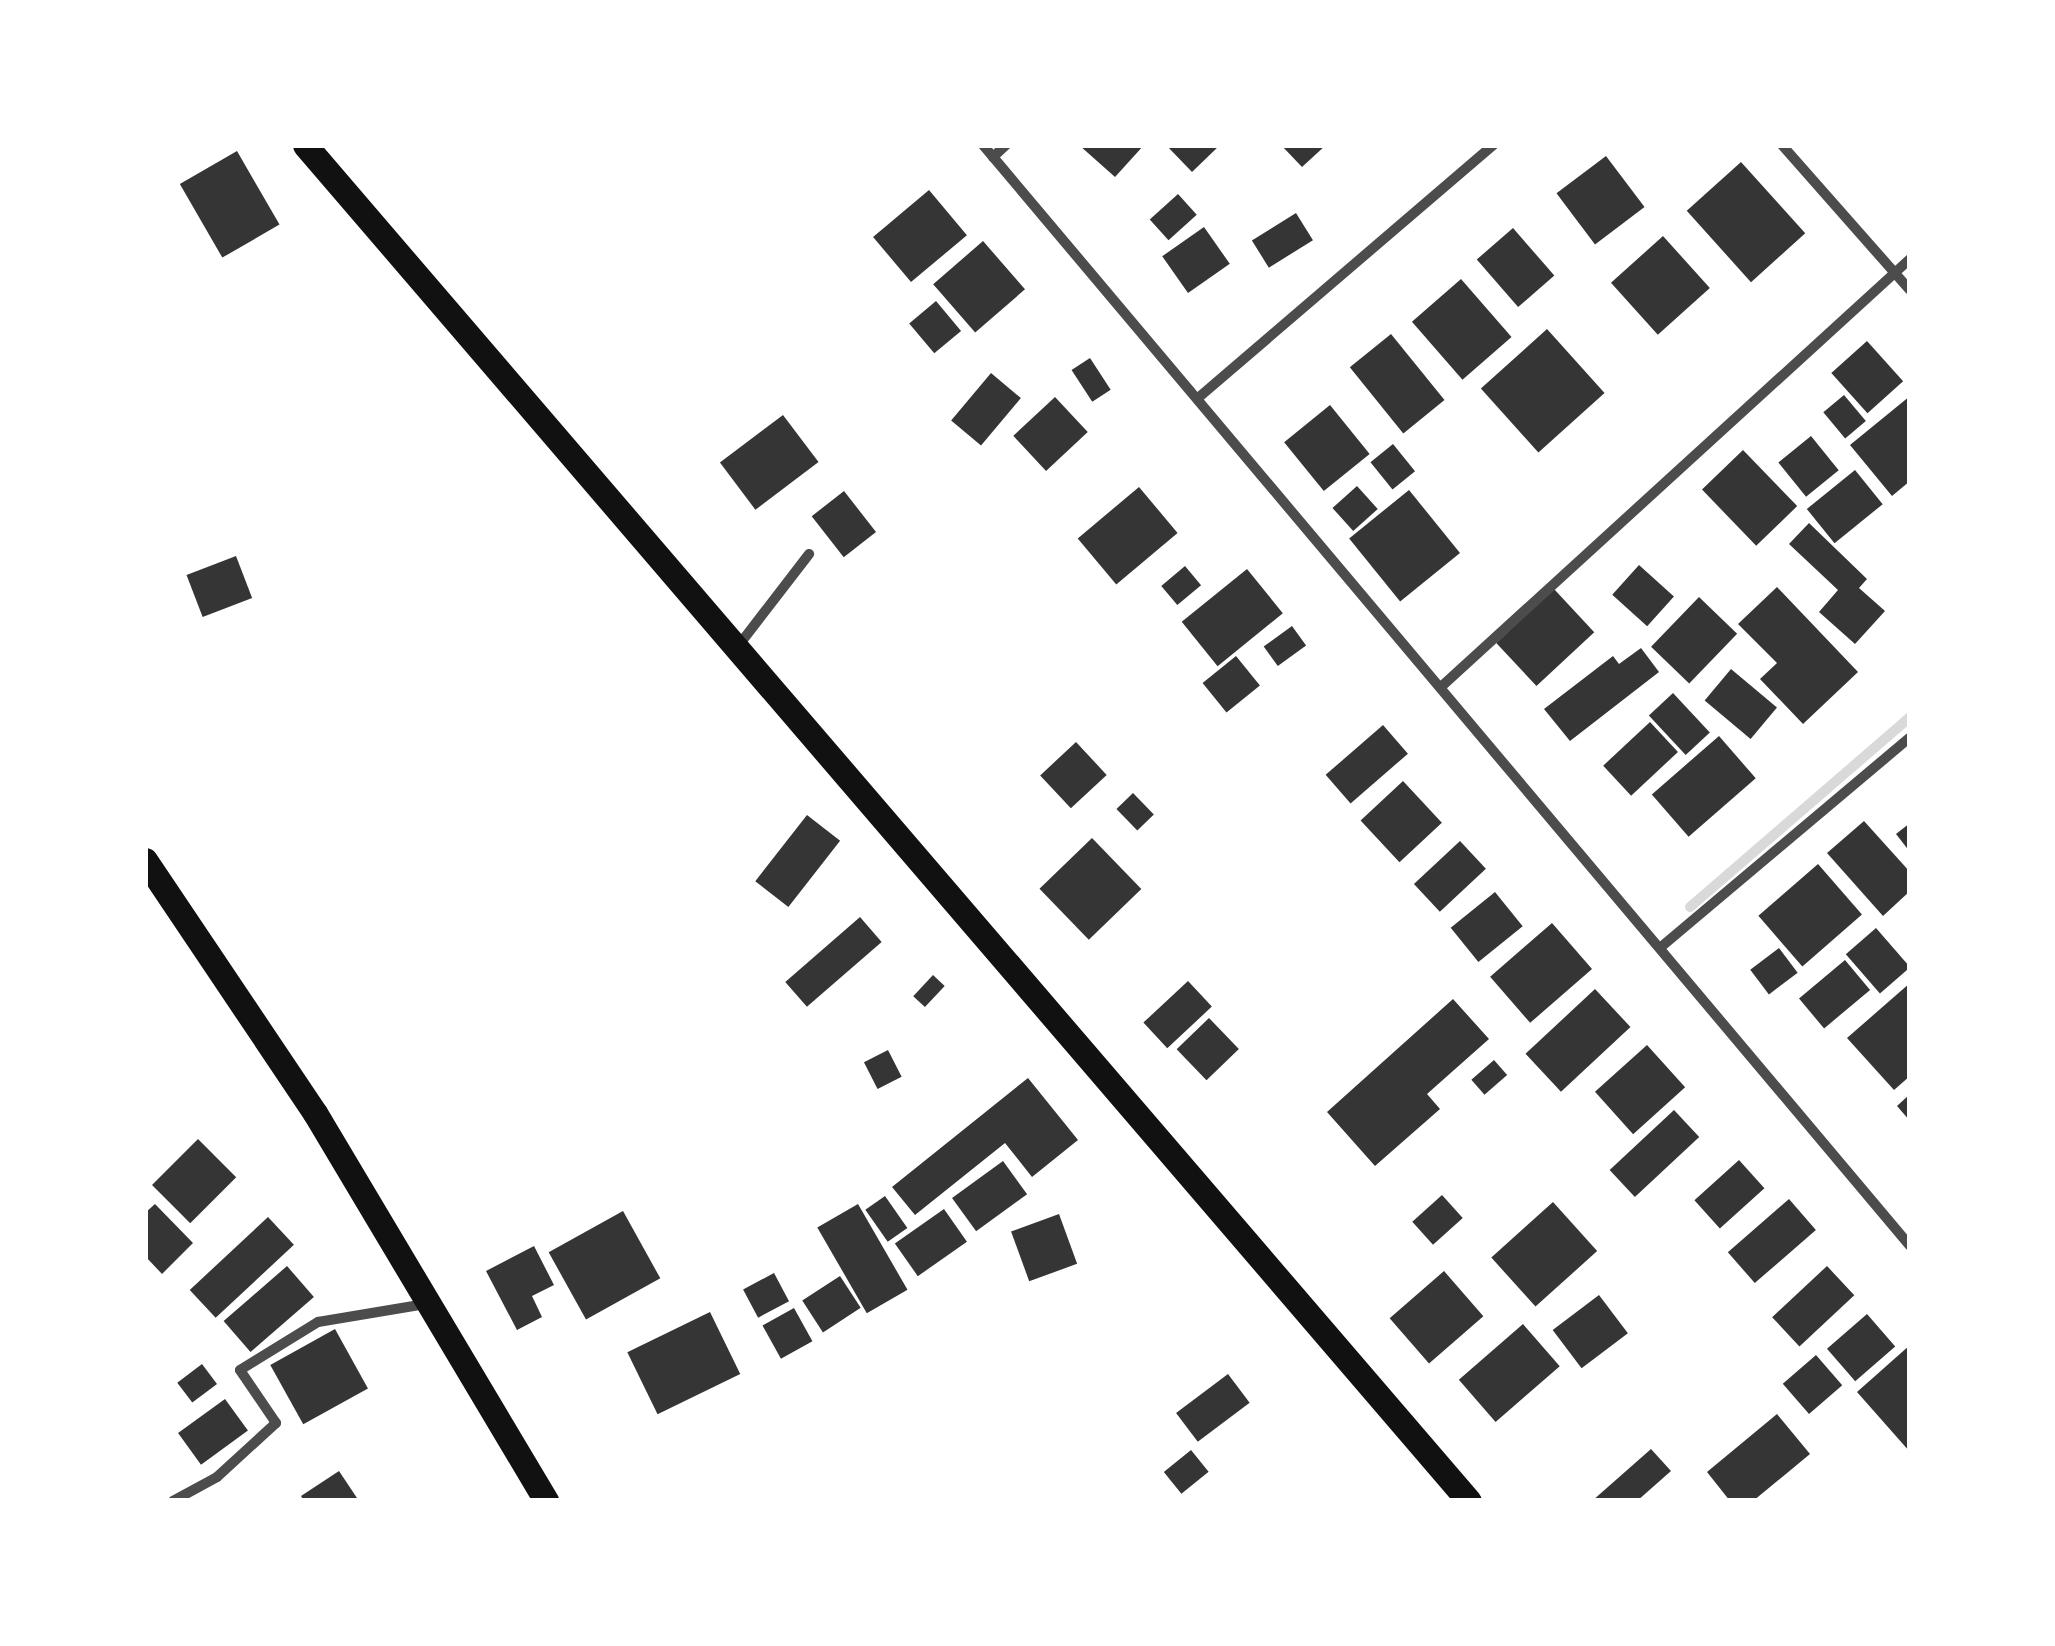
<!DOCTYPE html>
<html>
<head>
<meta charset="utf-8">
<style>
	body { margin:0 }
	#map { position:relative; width:2055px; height:1646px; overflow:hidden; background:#fff; font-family:"PT Sans Narrow",sans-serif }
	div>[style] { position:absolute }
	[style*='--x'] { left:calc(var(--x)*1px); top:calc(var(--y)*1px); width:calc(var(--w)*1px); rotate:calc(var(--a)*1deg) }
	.stream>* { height:10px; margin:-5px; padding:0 5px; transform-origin:5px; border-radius:5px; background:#d9d9d9 }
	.building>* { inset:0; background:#353535; transform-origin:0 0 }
	.minor>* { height:10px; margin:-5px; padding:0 5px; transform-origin:5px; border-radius:5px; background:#4c4c4c }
	.primary>* { height:25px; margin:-12.5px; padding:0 12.5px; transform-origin:12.5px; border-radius:12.5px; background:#111 }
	span { translate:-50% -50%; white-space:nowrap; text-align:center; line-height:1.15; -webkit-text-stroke:10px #fff; paint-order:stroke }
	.frame { position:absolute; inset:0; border:148px solid #fff; pointer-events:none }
</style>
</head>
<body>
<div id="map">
	<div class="stream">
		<i style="--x:1690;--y:907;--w:291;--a:-40.8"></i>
	</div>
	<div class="building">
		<i style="clip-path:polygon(1079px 145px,1144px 145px,1115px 177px)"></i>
		<i style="clip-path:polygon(1166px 145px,1220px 145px,1192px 172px)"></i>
		<i style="clip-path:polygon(1281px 145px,1326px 145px,1302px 167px)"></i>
		<i style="left:237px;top:151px;width:85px;height:66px;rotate:60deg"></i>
		<i style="left:1606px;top:156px;width:64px;height:62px;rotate:53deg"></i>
		<i style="left:1741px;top:162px;width:96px;height:73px;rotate:48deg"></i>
		<i style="left:929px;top:190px;width:59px;height:73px;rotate:50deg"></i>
		<i style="left:1178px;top:194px;width:28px;height:38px;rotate:48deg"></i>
		<i style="left:1296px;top:213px;width:32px;height:52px;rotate:58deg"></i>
		<i style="left:1204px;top:227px;width:45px;height:51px;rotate:55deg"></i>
		<i style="left:1513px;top:228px;width:63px;height:48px;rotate:49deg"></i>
		<i style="left:1663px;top:236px;width:70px;height:70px;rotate:48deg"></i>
		<i style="left:983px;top:241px;width:64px;height:66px;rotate:49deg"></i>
		<i style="left:1461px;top:279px;width:77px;height:65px;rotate:49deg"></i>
		<i style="left:936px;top:301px;width:39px;height:35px;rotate:50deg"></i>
		<i style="left:1547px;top:329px;width:86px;height:89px;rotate:48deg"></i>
		<i style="left:1391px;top:334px;width:85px;height:53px;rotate:51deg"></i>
		<i style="left:1867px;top:341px;width:54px;height:48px;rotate:48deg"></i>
		<i style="left:1090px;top:358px;width:38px;height:22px;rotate:57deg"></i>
		<i style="left:991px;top:373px;width:39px;height:62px;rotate:40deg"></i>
		<i style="left:1844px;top:395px;width:34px;height:27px;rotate:50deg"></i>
		<i style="clip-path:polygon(1910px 396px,1910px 481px,1892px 496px,1850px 445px)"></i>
		<i style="left:1055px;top:397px;width:48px;height:57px;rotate:47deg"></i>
		<i style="left:1330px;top:405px;width:63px;height:59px;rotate:51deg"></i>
		<i style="left:783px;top:415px;width:59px;height:79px;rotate:53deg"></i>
		<i style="left:1811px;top:436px;width:44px;height:42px;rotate:51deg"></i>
		<i style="left:1393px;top:444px;width:35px;height:29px;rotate:51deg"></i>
		<i style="left:1743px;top:450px;width:78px;height:57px;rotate:46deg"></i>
		<i style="left:1855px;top:470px;width:44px;height:62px;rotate:51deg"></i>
		<i style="left:1357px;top:486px;width:31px;height:33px;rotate:48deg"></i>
		<i style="left:1139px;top:487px;width:60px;height:80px;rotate:50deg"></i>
		<i style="left:1409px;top:490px;width:81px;height:77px;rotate:51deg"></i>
		<i style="left:844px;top:491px;width:52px;height:41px;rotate:52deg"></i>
		<i style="clip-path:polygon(1809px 523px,1867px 579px,1859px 588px,1885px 611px,1855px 644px,1819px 612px,1838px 590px,1789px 544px)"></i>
		<i style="left:236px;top:556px;width:45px;height:53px;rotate:69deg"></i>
		<i style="left:1639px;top:565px;width:47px;height:40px;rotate:42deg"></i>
		<i style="left:1185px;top:566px;width:25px;height:31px;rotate:50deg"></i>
		<i style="left:1247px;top:569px;width:57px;height:84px;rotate:51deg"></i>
		<i style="clip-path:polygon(1777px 587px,1858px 672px,1803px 724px,1760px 679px,1777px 663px,1738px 624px)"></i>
		<i style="left:1554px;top:589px;width:59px;height:79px;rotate:47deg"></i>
		<i style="left:1699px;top:597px;width:53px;height:69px;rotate:44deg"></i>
		<i style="left:1292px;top:626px;width:24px;height:35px;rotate:54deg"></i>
		<i style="clip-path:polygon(1641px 648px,1659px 672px,1570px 741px,1544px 709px,1613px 656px,1619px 664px)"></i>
		<i style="left:1236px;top:656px;width:38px;height:43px;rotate:51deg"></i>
		<i style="left:1731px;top:669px;width:60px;height:41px;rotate:40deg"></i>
		<i style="left:1673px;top:693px;width:54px;height:33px;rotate:47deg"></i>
		<i style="left:1650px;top:722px;width:41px;height:64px;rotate:47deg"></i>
		<i style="left:1383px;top:725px;width:38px;height:76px;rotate:49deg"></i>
		<i style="left:1719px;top:736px;width:56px;height:89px;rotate:49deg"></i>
		<i style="left:1076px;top:742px;width:45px;height:49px;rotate:47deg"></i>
		<i style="left:1403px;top:781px;width:57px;height:58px;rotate:47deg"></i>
		<i style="left:1133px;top:793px;width:30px;height:23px;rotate:46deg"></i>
		<i style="left:807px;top:815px;width:42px;height:84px;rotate:38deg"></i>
		<i style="clip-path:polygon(1864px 821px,1910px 872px,1910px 891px,1883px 916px,1827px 853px)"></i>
		<i style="clip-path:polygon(1910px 823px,1910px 852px,1896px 834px)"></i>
		<i style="left:1092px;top:838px;width:71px;height:73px;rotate:46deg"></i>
		<i style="left:1460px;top:841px;width:38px;height:63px;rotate:47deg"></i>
		<i style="left:1818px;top:864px;width:67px;height:79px;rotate:49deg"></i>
		<i style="left:1495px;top:892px;width:44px;height:57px;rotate:51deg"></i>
		<i style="left:860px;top:917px;width:33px;height:99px;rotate:49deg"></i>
		<i style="left:1552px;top:923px;width:61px;height:82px;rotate:49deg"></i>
		<i style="left:1876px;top:928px;width:52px;height:40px;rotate:49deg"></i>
		<i style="left:1779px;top:948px;width:31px;height:36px;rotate:53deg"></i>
		<i style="left:1845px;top:960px;width:39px;height:60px;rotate:50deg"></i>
		<i style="left:933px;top:975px;width:16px;height:29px;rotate:43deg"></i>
		<i style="left:1188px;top:981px;width:35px;height:61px;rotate:47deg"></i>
		<i style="clip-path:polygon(1910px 983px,1910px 1076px,1894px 1090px,1847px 1038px)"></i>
		<i style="left:1595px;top:989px;width:52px;height:95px;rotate:47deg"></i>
		<i style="clip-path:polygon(1453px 999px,1489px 1039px,1427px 1094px,1440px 1109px,1375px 1166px,1327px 1112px)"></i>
		<i style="left:1209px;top:1018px;width:43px;height:45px;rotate:46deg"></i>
		<i style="left:1647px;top:1045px;width:57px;height:70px;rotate:48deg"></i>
		<i style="left:888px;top:1050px;width:30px;height:27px;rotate:63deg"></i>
		<i style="left:1494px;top:1060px;width:20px;height:30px;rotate:49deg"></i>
		<i style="clip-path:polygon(1028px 1078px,1078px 1140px,1032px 1177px,1005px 1143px,915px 1215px,892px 1187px)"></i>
		<i style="clip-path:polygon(1910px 1094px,1910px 1121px,1897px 1106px)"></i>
		<i style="left:1674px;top:1110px;width:37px;height:88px;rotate:47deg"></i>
		<i style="left:198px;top:1139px;width:54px;height:65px;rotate:45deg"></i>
		<i style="left:1739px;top:1160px;width:38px;height:60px;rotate:48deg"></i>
		<i style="left:1003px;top:1161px;width:41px;height:63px;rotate:54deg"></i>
		<i style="left:1442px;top:1195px;width:31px;height:40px;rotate:48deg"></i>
		<i style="left:885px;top:1196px;width:39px;height:24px;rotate:55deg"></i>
		<i style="left:1789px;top:1199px;width:41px;height:81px;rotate:49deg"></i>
		<i style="left:1553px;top:1202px;width:66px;height:83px;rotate:48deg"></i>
		<i style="clip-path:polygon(155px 1204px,193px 1243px,162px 1274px,145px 1256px,145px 1213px)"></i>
		<i style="left:858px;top:1204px;width:99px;height:47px;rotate:60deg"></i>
		<i style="left:944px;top:1209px;width:40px;height:60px;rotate:55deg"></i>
		<i style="left:623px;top:1211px;width:77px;height:85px;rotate:61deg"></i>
		<i style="left:1059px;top:1214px;width:53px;height:51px;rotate:70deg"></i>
		<i style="left:268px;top:1217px;width:38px;height:107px;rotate:47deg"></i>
		<i style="clip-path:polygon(534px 1246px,554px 1285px,532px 1296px,542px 1317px,517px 1330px,486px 1271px)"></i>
		<i style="left:287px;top:1266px;width:41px;height:84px;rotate:49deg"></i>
		<i style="left:1827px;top:1266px;width:40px;height:75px;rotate:47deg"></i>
		<i style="left:1444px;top:1271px;width:60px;height:72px;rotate:49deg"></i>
		<i style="left:774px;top:1273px;width:32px;height:35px;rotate:62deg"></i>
		<i style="left:840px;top:1276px;width:38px;height:45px;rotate:57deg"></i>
		<i style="left:1599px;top:1295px;width:48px;height:58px;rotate:53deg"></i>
		<i style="left:794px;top:1308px;width:38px;height:36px;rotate:61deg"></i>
		<i style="left:710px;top:1312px;width:69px;height:92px;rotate:64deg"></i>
		<i style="left:1867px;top:1314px;width:43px;height:53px;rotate:49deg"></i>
		<i style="left:1523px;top:1324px;width:56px;height:85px;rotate:49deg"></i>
		<i style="left:335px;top:1329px;width:68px;height:74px;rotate:61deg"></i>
		<i style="clip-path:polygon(1910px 1345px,1910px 1452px,1857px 1392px)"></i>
		<i style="left:1816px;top:1355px;width:40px;height:44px;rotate:49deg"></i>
		<i style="left:202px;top:1364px;width:25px;height:31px;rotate:53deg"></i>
		<i style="left:1228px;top:1374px;width:36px;height:65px;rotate:53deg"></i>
		<i style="left:225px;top:1399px;width:39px;height:58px;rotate:54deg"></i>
		<i style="clip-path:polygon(1777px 1414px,1810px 1454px,1753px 1501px,1730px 1501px,1707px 1472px)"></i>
		<i style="clip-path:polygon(1651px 1449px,1671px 1471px,1637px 1501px,1592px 1501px)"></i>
		<i style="left:1191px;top:1450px;width:28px;height:35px;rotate:51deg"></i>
		<i style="clip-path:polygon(339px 1471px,359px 1501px,304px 1501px,301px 1496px)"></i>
	</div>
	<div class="minor">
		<i style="--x:983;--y:145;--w:1439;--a:49.9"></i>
		<i style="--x:1782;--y:145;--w:193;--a:48.6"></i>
		<i style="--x:993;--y:157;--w:18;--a:-43"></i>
		<i style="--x:1198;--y:398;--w:389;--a:-40.6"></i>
		<i style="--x:739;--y:645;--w:115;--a:-52.4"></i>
		<i style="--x:1442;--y:686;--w:634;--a:-42.38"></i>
		<i style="--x:1661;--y:947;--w:326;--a:-40.1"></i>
		<i style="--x:173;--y:1501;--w:50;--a:-28.6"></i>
		<i style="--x:217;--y:1477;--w:80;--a:-42.5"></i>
		<i style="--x:276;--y:1423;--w:64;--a:-124.2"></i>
		<i style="--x:240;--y:1370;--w:92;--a:-31.6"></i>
		<i style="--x:318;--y:1322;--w:109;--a:-9.5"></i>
	</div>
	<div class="primary">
		<i style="--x:305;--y:145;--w:1787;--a:49.36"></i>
		<i style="--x:145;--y:860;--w:305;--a:56.1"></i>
		<i style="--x:315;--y:1113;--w:452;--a:59.2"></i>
	</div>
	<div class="frame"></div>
</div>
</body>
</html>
